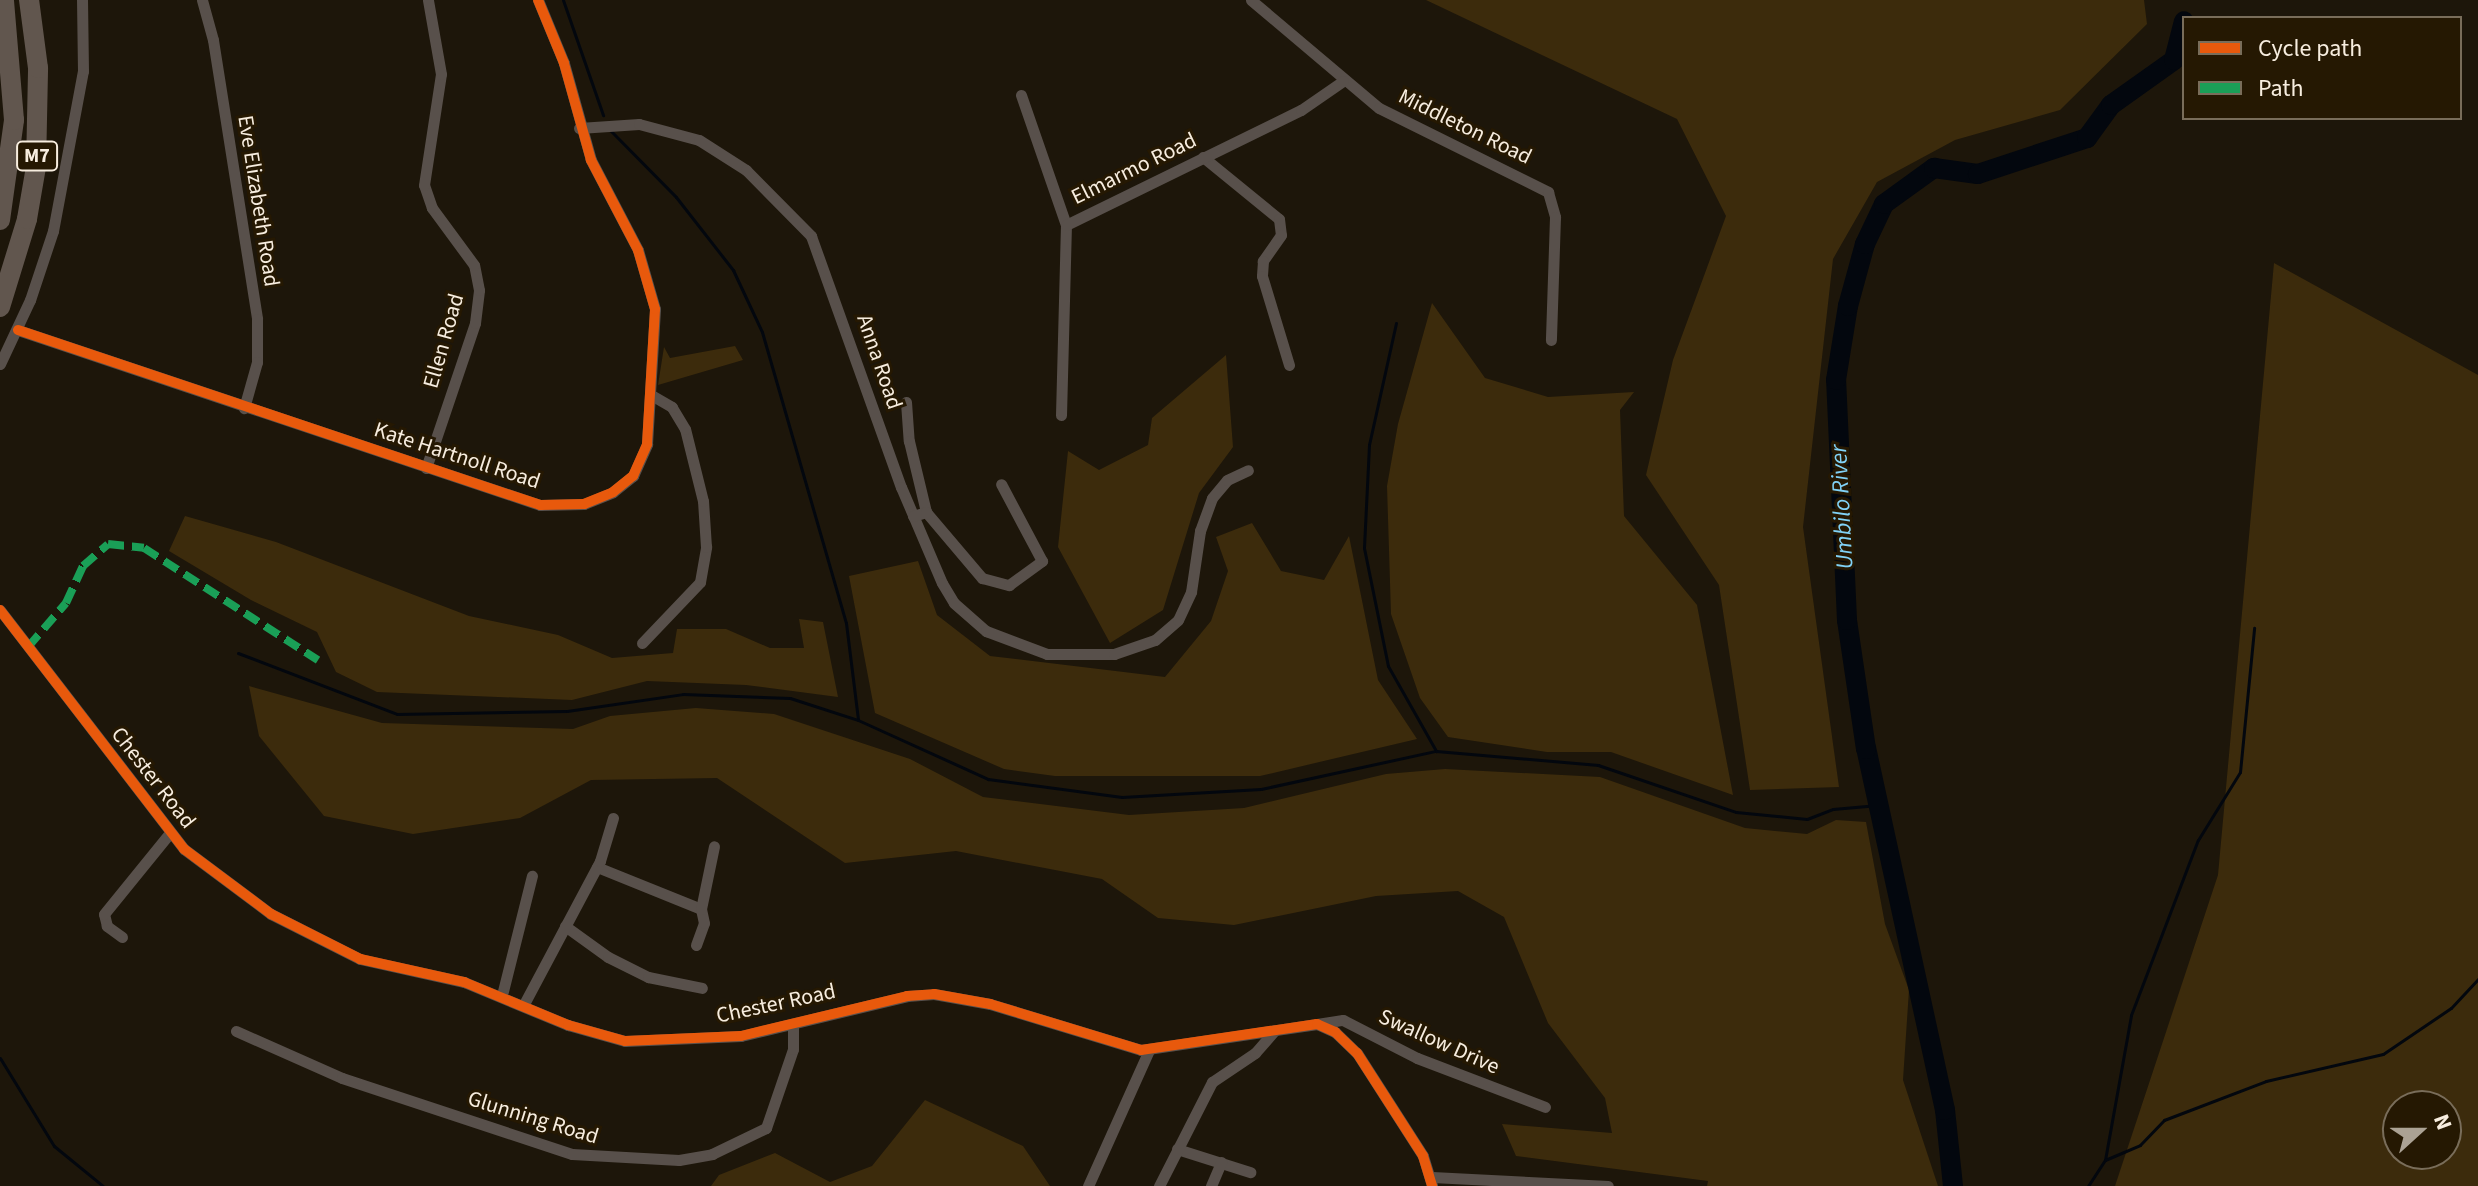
<!DOCTYPE html>
<html>
<head>
<meta charset="utf-8">
<style>
	body { margin:0 }
	#map { position:relative; width:2478px; height:1186px; overflow:hidden; background:#1d160a; font-family:"Source Sans 3",sans-serif }
	div>[style] { position:absolute }
	[style*='--x'] { left:calc(var(--x)*1px); top:calc(var(--y)*1px); width:calc(var(--w)*1px); rotate:calc(var(--a)*1deg) }
	.green>* { inset:0; background:#3c2b0c }
	.stream>* { height:3px; margin:-1.5px; padding:0 1.5px; transform-origin:1.5px; border-radius:1.5px; background:#03070e }
	.river>* { height:20px; margin:-10px; padding:0 10px; transform-origin:10px; border-radius:10px; background:#03070e }
	.street>* { height:11px; margin:-5.5px; padding:0 5.5px; transform-origin:5.5px; border-radius:5.5px; background:#58504b }
	.highway>* { height:20px; margin:-10px; padding:0 10px; transform-origin:10px; border-radius:10px; background:#61564e }
	.quiet>* { height:8px; margin-top:-4px; transform-origin:0; background:repeating-linear-gradient(90deg,#1a9f57 0 16px,transparent 0 24px) }
	.cycleway>* { height:10px; margin:-5px; padding:0 5px; transform-origin:5px; border-radius:5px; background:#e8590c }
	span { translate:-50% -50%; white-space:nowrap; text-align:center; line-height:1.15; -webkit-text-stroke:6px #251802; paint-order:stroke }
	.shield-label span { padding:2px 6px; background:#251802; border:2px solid; border-radius:6px; -webkit-text-stroke-width:0 }
	.shield-label { font-size:20px; color:#f7eddf; font-weight:700 }
	.street-label { font-size:22px; color:#f7eddf }
	.water-label { font-size:24px; color:#81d2f6; font-style:italic }
	.legend { position:absolute; left:2182px; top:16px; width:280px; height:104px; box-sizing:border-box; background:#251802; border:2px solid #796d5a; margin:0; padding:10px 14px; list-style:none; font-size:24px; color:#f7eddf }
	.legend li { display:flex; align-items:center; gap:16px; height:40px }
	.legend b { width:40px; border:2px solid #796d5a }
	.north { position:absolute; left:2382px; top:1090px; width:80px; height:80px; box-sizing:border-box; background:#251802; border:2px solid #796d5a; border-radius:50%; rotate:69deg; font-size:22px; font-weight:700; line-height:32px; text-align:center; color:#f7eddf }
	.north::after { content:''; display:block; margin:auto; width:28px; height:36px; background:#aba294; clip-path:polygon(50% 0,100% 100%,50% 72%,0 100%) }
</style>
</head>
<body>
<div id="map">
	<div class="green">
		<i style="clip-path:polygon(1426px 0,2144px 0,2147px 24px,2060px 110px,1955px 140px,1877px 182px,1833px 259px,1803px 527px,1839px 787px,1750px 790px,1719px 585px,1646px 475px,1673px 360px,1726px 216px,1677px 119px)"></i>
		<i style="clip-path:polygon(evenodd,2274px 263px,2478px 375px,2478px 1186px,2115px 1186px,2218px 875px,2274px 263px,2398px 1106px,2446px 1106px,2446px 1154px,2398px 1154px,2398px 1106px)"></i>
		<i style="clip-path:polygon(1432px 303px,1485px 378px,1548px 397px,1634px 392px,1620px 410px,1624px 516px,1697px 605px,1733px 795px,1611px 752px,1547px 752px,1448px 737px,1420px 698px,1391px 614px,1387px 486px,1398px 424px)"></i>
		<i style="clip-path:polygon(735px 346px,743px 360px,658px 385px,664px 347px,670px 358px)"></i>
		<i style="clip-path:polygon(1226px 355px,1233px 447px,1199px 493px,1163px 610px,1110px 643px,1058px 547px,1068px 451px,1099px 470px,1148px 445px,1152px 418px)"></i>
		<i style="clip-path:polygon(185px 516px,276px 542px,469px 616px,558px 635px,612px 658px,673px 653px,677px 629px,726px 629px,770px 648px,804px 648px,799px 619px,823px 622px,838px 697px,746px 685px,647px 681px,572px 700px,377px 692px,336px 672px,317px 632px,251px 600px,169px 551px)"></i>
		<i style="clip-path:polygon(1252px 523px,1281px 571px,1324px 580px,1349px 536px,1378px 680px,1417px 739px,1260px 776px,1055px 776px,1004px 769px,875px 713px,849px 576px,918px 561px,937px 615px,990px 656px,1165px 677px,1211px 621px,1228px 571px,1216px 537px)"></i>
		<i style="clip-path:polygon(249px 686px,382px 723px,573px 729px,610px 716px,696px 708px,774px 714px,910px 759px,983px 797px,1129px 815px,1244px 808px,1386px 774px,1445px 769px,1600px 777px,1745px 828px,1807px 834px,1836px 820px,1866px 822px,1885px 924px,1909px 990px,1903px 1080px,1938px 1186px,1707px 1186px,1708px 1181px,1516px 1156px,1502px 1124px,1612px 1133px,1605px 1098px,1548px 1023px,1504px 917px,1458px 891px,1376px 896px,1234px 925px,1158px 918px,1102px 879px,956px 851px,845px 863px,717px 778px,591px 780px,520px 818px,413px 834px,324px 816px,259px 736px)"></i>
		<i style="clip-path:polygon(925px 1100px,1023px 1146px,1050px 1186px,711px 1186px,719px 1175px,775px 1153px,830px 1182px,872px 1166px)"></i>
	</div>
	<div class="stream">
		<i style="--x:563;--y:0;--w:122;--a:70.8"></i>
		<i style="--x:609;--y:129;--w:95;--a:45.4"></i>
		<i style="--x:676;--y:197;--w:93;--a:52"></i>
		<i style="--x:733;--y:270;--w:68;--a:64.9"></i>
		<i style="--x:762;--y:332;--w:303;--a:73.9"></i>
		<i style="--x:846;--y:623;--w:97;--a:82.9"></i>
		<i style="--x:1396;--y:323;--w:125;--a:102.5"></i>
		<i style="--x:1369;--y:445;--w:103;--a:92.8"></i>
		<i style="--x:1364;--y:548;--w:120;--a:78.5"></i>
		<i style="--x:1388;--y:666;--w:98;--a:60.5"></i>
		<i style="--x:238;--y:653;--w:170;--a:21"></i>
		<i style="--x:397;--y:714;--w:170;--a:-1"></i>
		<i style="--x:567;--y:711;--w:117;--a:-8.3"></i>
		<i style="--x:683;--y:694;--w:107;--a:2.1"></i>
		<i style="--x:790;--y:698;--w:71;--a:17.9"></i>
		<i style="--x:858;--y:720;--w:143;--a:24.4"></i>
		<i style="--x:988;--y:779;--w:135;--a:7.7"></i>
		<i style="--x:1122;--y:797;--w:139;--a:-3.3"></i>
		<i style="--x:1261;--y:789;--w:179;--a:-12.3"></i>
		<i style="--x:1436;--y:751;--w:163;--a:4.9"></i>
		<i style="--x:1598;--y:765;--w:146;--a:18.8"></i>
		<i style="--x:1736;--y:812;--w:71;--a:5.6"></i>
		<i style="--x:1807;--y:819;--w:28;--a:-21"></i>
		<i style="--x:1833;--y:809;--w:45;--a:-5.1"></i>
		<i style="--x:0;--y:1058;--w:103;--a:58.5"></i>
		<i style="--x:54;--y:1146;--w:63;--a:39.2"></i>
		<i style="--x:2105;--y:1160;--w:147;--a:-79.8"></i>
		<i style="--x:2131;--y:1015;--w:187;--a:-69.1"></i>
		<i style="--x:2198;--y:840;--w:80;--a:-58.3"></i>
		<i style="--x:2240;--y:772;--w:145;--a:-84.4"></i>
		<i style="--x:2088;--y:1186;--w:31;--a:-57"></i>
		<i style="--x:2105;--y:1160;--w:38;--a:-23"></i>
		<i style="--x:2140;--y:1145;--w:35;--a:-46"></i>
		<i style="--x:2164;--y:1120;--w:109;--a:-20.9"></i>
		<i style="--x:2266;--y:1081;--w:120;--a:-13"></i>
		<i style="--x:2383;--y:1054;--w:82;--a:-34.1"></i>
		<i style="--x:2451;--y:1008;--w:40;--a:-47"></i>
	</div>
	<div class="river">
		<i style="--x:1953;--y:1186;--w:76;--a:-96"></i>
		<i style="--x:1945;--y:1110;--w:370;--a:-102.3"></i>
		<i style="--x:1866;--y:749;--w:130;--a:-98.4"></i>
		<i style="--x:1847;--y:620;--w:240;--a:-92.6"></i>
		<i style="--x:1836;--y:380;--w:75;--a:-80.8"></i>
		<i style="--x:1848;--y:306;--w:64;--a:-74.7"></i>
		<i style="--x:1865;--y:244;--w:44;--a:-64.6"></i>
		<i style="--x:1884;--y:204;--w:62;--a:-35.8"></i>
		<i style="--x:1934;--y:168;--w:44;--a:7.8"></i>
		<i style="--x:1978;--y:174;--w:115;--a:-18.3"></i>
		<i style="--x:2087;--y:138;--w:41;--a:-54"></i>
		<i style="--x:2111;--y:105;--w:77;--a:-35.5"></i>
		<i style="--x:2174;--y:60;--w:40;--a:-75.6"></i>
	</div>
	<div class="street">
		<i style="--x:202;--y:0;--w:41;--a:74.6"></i>
		<i style="--x:213;--y:40;--w:282;--a:81"></i>
		<i style="--x:257;--y:319;--w:43;--a:90"></i>
		<i style="--x:257;--y:362;--w:48;--a:105.8"></i>
		<i style="--x:1251;--y:0;--w:167;--a:40.2"></i>
		<i style="--x:1379;--y:108;--w:189;--a:26.4"></i>
		<i style="--x:1548;--y:192;--w:26;--a:74"></i>
		<i style="--x:1555;--y:217;--w:123;--a:91.9"></i>
		<i style="--x:1021;--y:95;--w:138;--a:70.9"></i>
		<i style="--x:579;--y:128;--w:60;--a:-3.8"></i>
		<i style="--x:639;--y:124;--w:62;--a:14.9"></i>
		<i style="--x:699;--y:140;--w:56;--a:32.6"></i>
		<i style="--x:746;--y:170;--w:93;--a:45.4"></i>
		<i style="--x:811;--y:236;--w:267;--a:70.3"></i>
		<i style="--x:901;--y:487;--w:104;--a:66.9"></i>
		<i style="--x:942;--y:583;--w:23;--a:59"></i>
		<i style="--x:954;--y:603;--w:43;--a:41.2"></i>
		<i style="--x:986;--y:631;--w:65;--a:20.7"></i>
		<i style="--x:1047;--y:654;--w:67;--a:0"></i>
		<i style="--x:1114;--y:654;--w:43;--a:-18.9"></i>
		<i style="--x:1155;--y:640;--w:30;--a:-41"></i>
		<i style="--x:1178;--y:620;--w:31;--a:-65"></i>
		<i style="--x:1191;--y:592;--w:62;--a:-81.6"></i>
		<i style="--x:1200;--y:531;--w:35;--a:-70"></i>
		<i style="--x:1212;--y:498;--w:23;--a:-50"></i>
		<i style="--x:1227;--y:480;--w:23;--a:-25"></i>
		<i style="--x:1203;--y:157;--w:98;--a:39.2"></i>
		<i style="--x:1279;--y:219;--w:16;--a:83"></i>
		<i style="--x:1281;--y:235;--w:32;--a:125"></i>
		<i style="--x:1263;--y:261;--w:15;--a:94"></i>
		<i style="--x:1262;--y:276;--w:93;--a:73.1"></i>
		<i style="--x:18;--y:330;--w:551;--a:18.53"></i>
		<i style="--x:540;--y:505;--w:44;--a:-1.3"></i>
		<i style="--x:584;--y:504;--w:31;--a:-22"></i>
		<i style="--x:613;--y:492;--w:26;--a:-39"></i>
		<i style="--x:633;--y:476;--w:35;--a:-66"></i>
		<i style="--x:647;--y:444;--w:135;--a:-86.6"></i>
		<i style="--x:655;--y:309;--w:61;--a:-106.1"></i>
		<i style="--x:638;--y:250;--w:102;--a:-117.6"></i>
		<i style="--x:591;--y:160;--w:101;--a:-105.6"></i>
		<i style="--x:564;--y:63;--w:68;--a:-112.4"></i>
		<i style="--x:0;--y:364;--w:71;--a:-64.9"></i>
		<i style="--x:30;--y:300;--w:73;--a:-71.6"></i>
		<i style="--x:53;--y:231;--w:163;--a:-79.4"></i>
		<i style="--x:83;--y:71;--w:71;--a:-90.8"></i>
		<i style="--x:906;--y:402;--w:39;--a:86"></i>
		<i style="--x:909;--y:441;--w:73;--a:76.5"></i>
		<i style="--x:1061;--y:415;--w:190;--a:-88.5"></i>
		<i style="--x:1066;--y:225;--w:262;--a:-26.1"></i>
		<i style="--x:1301;--y:110;--w:51;--a:-34.6"></i>
		<i style="--x:426;--y:468;--w:153;--a:-71.3"></i>
		<i style="--x:475;--y:323;--w:33;--a:-83"></i>
		<i style="--x:479;--y:290;--w:25;--a:-101"></i>
		<i style="--x:474;--y:265;--w:71;--a:-126.4"></i>
		<i style="--x:432;--y:208;--w:24;--a:-109"></i>
		<i style="--x:424;--y:185;--w:112;--a:-81.3"></i>
		<i style="--x:441;--y:74;--w:75;--a:-100"></i>
		<i style="--x:913;--y:516;--w:14;--a:-17"></i>
		<i style="--x:926;--y:512;--w:87;--a:49.7"></i>
		<i style="--x:982;--y:578;--w:28;--a:15"></i>
		<i style="--x:1009;--y:585;--w:41;--a:-36"></i>
		<i style="--x:1042;--y:561;--w:87;--a:-118"></i>
		<i style="--x:0;--y:610;--w:302;--a:52.4"></i>
		<i style="--x:184;--y:849;--w:109;--a:36.8"></i>
		<i style="--x:271;--y:914;--w:100;--a:26.8"></i>
		<i style="--x:360;--y:959;--w:107;--a:12.5"></i>
		<i style="--x:464;--y:982;--w:113;--a:22.5"></i>
		<i style="--x:568;--y:1025;--w:59;--a:15.7"></i>
		<i style="--x:625;--y:1041;--w:116;--a:-2.5"></i>
		<i style="--x:741;--y:1036;--w:171;--a:-13.5"></i>
		<i style="--x:907;--y:996;--w:27;--a:-4"></i>
		<i style="--x:934;--y:994;--w:57;--a:10.1"></i>
		<i style="--x:990;--y:1004;--w:158;--a:16.9"></i>
		<i style="--x:1141;--y:1050;--w:178;--a:-8.4"></i>
		<i style="--x:1317;--y:1024;--w:20;--a:24"></i>
		<i style="--x:1335;--y:1032;--w:30;--a:44"></i>
		<i style="--x:1357;--y:1053;--w:122;--a:57.3"></i>
		<i style="--x:1423;--y:1156;--w:31;--a:73"></i>
		<i style="--x:642;--y:643;--w:84;--a:-46.4"></i>
		<i style="--x:700;--y:582;--w:36;--a:-80"></i>
		<i style="--x:706;--y:547;--w:46;--a:-93.7"></i>
		<i style="--x:703;--y:501;--w:74;--a:-104"></i>
		<i style="--x:685;--y:429;--w:26;--a:-121"></i>
		<i style="--x:672;--y:407;--w:22;--a:-150"></i>
		<i style="--x:597;--y:867;--w:112;--a:22"></i>
		<i style="--x:565;--y:926;--w:53;--a:35.8"></i>
		<i style="--x:608;--y:957;--w:45;--a:26.6"></i>
		<i style="--x:648;--y:977;--w:55;--a:11.5"></i>
		<i style="--x:122;--y:937;--w:19;--a:-144"></i>
		<i style="--x:107;--y:926;--w:12;--a:-104"></i>
		<i style="--x:104;--y:914;--w:103;--a:-50.9"></i>
		<i style="--x:696;--y:945;--w:23;--a:-70"></i>
		<i style="--x:704;--y:923;--w:14;--a:-102"></i>
		<i style="--x:701;--y:909;--w:64;--a:-78.3"></i>
		<i style="--x:502;--y:995;--w:123;--a:-75.9"></i>
		<i style="--x:524;--y:1004;--w:162;--a:-62"></i>
		<i style="--x:600;--y:861;--w:45;--a:-73.2"></i>
		<i style="--x:1317;--y:1024;--w:26;--a:-9"></i>
		<i style="--x:1343;--y:1020;--w:83;--a:27.2"></i>
		<i style="--x:1417;--y:1058;--w:137;--a:20.9"></i>
		<i style="--x:236;--y:1031;--w:116;--a:23.9"></i>
		<i style="--x:342;--y:1078;--w:242;--a:18.3"></i>
		<i style="--x:572;--y:1154;--w:107;--a:3.2"></i>
		<i style="--x:679;--y:1160;--w:34;--a:-10"></i>
		<i style="--x:712;--y:1154;--w:60;--a:-25.7"></i>
		<i style="--x:766;--y:1128;--w:83;--a:-71.1"></i>
		<i style="--x:793;--y:1049;--w:25;--a:-90"></i>
		<i style="--x:1177;--y:1149;--w:77;--a:17.5"></i>
		<i style="--x:1432;--y:1177;--w:176;--a:2.9"></i>
		<i style="--x:1088;--y:1186;--w:149;--a:-65.8"></i>
		<i style="--x:1159;--y:1186;--w:117;--a:-63"></i>
		<i style="--x:1212;--y:1082;--w:52;--a:-34"></i>
		<i style="--x:1255;--y:1053;--w:30;--a:-49"></i>
		<i style="--x:1211;--y:1186;--w:26;--a:-67"></i>
	</div>
	<div class="highway">
		<i style="--x:0;--y:220;--w:101;--a:-82"></i>
		<i style="--x:14;--y:120;--w:120;--a:-94.8"></i>
		<i style="--x:0;--y:307;--w:92;--a:-72.9"></i>
		<i style="--x:27;--y:219;--w:53;--a:-80.2"></i>
		<i style="--x:36;--y:167;--w:99;--a:-88.8"></i>
		<i style="--x:38;--y:68;--w:69;--a:-97.5"></i>
	</div>
	<div class="quiet">
		<i style="--x:28;--y:647;--w:58;--a:-49.2"></i>
		<i style="--x:66;--y:603;--w:41;--a:-65.3"></i>
		<i style="--x:83;--y:566;--w:33;--a:-41"></i>
		<i style="--x:108;--y:544;--w:36;--a:6"></i>
		<i style="--x:144;--y:548;--w:207;--a:32.8"></i>
	</div>
	<div class="cycleway">
		<i style="--x:18;--y:330;--w:551;--a:18.53"></i>
		<i style="--x:540;--y:505;--w:44;--a:-1.3"></i>
		<i style="--x:584;--y:504;--w:31;--a:-22"></i>
		<i style="--x:613;--y:492;--w:26;--a:-39"></i>
		<i style="--x:633;--y:476;--w:35;--a:-66"></i>
		<i style="--x:647;--y:444;--w:135;--a:-86.6"></i>
		<i style="--x:655;--y:309;--w:61;--a:-106.1"></i>
		<i style="--x:638;--y:250;--w:102;--a:-117.6"></i>
		<i style="--x:591;--y:160;--w:101;--a:-105.6"></i>
		<i style="--x:564;--y:63;--w:68;--a:-112.4"></i>
		<i style="--x:0;--y:610;--w:302;--a:52.4"></i>
		<i style="--x:184;--y:849;--w:109;--a:36.8"></i>
		<i style="--x:271;--y:914;--w:100;--a:26.8"></i>
		<i style="--x:360;--y:959;--w:107;--a:12.5"></i>
		<i style="--x:464;--y:982;--w:113;--a:22.5"></i>
		<i style="--x:568;--y:1025;--w:59;--a:15.7"></i>
		<i style="--x:625;--y:1041;--w:116;--a:-2.5"></i>
		<i style="--x:741;--y:1036;--w:171;--a:-13.5"></i>
		<i style="--x:907;--y:996;--w:27;--a:-4"></i>
		<i style="--x:934;--y:994;--w:57;--a:10.1"></i>
		<i style="--x:990;--y:1004;--w:158;--a:16.9"></i>
		<i style="--x:1141;--y:1050;--w:178;--a:-8.4"></i>
		<i style="--x:1317;--y:1024;--w:20;--a:24"></i>
		<i style="--x:1335;--y:1032;--w:30;--a:44"></i>
		<i style="--x:1357;--y:1053;--w:122;--a:57.3"></i>
		<i style="--x:1423;--y:1156;--w:31;--a:73"></i>
	</div>
	<div class="shield-label">
		<span style="left:37px;top:156px">M7</span>
	</div>
	<div class="street-label">
		<span style="left:1465px;top:127px;rotate:26deg">Middleton Road</span>
		<span style="left:1134px;top:169px;rotate:-26deg">Elmarmo Road</span>
		<span style="left:258px;top:201px;rotate:81deg">Eve Elizabeth Road</span>
		<span style="left:444px;top:341px;rotate:-74deg">Ellen Road</span>
		<span style="left:879px;top:362px;rotate:71deg">Anna Road</span>
		<span style="left:457px;top:456px;rotate:18deg">Kate Hartnoll Road</span>
		<span style="left:153px;top:778px;rotate:52deg">Chester Road</span>
		<span style="left:776px;top:1004px;rotate:-12deg">Chester Road</span>
		<span style="left:1439px;top:1042px;rotate:24deg">Swallow Drive</span>
		<span style="left:533px;top:1118px;rotate:17deg">Glunning Road</span>
	</div>
	<div class="water-label">
		<span style="left:1842px;top:507px;rotate:-93deg">Umbilo River</span>
	</div>
	<ul class="legend">
	<li><b style="height:10px;background:#e8590c"></b>Cycle path</li>
	<li><b style="height:10px;background:#1a9f57"></b>Path</li>
	</ul>
	<div class="north">N</div>
</div>
</body>
</html>
